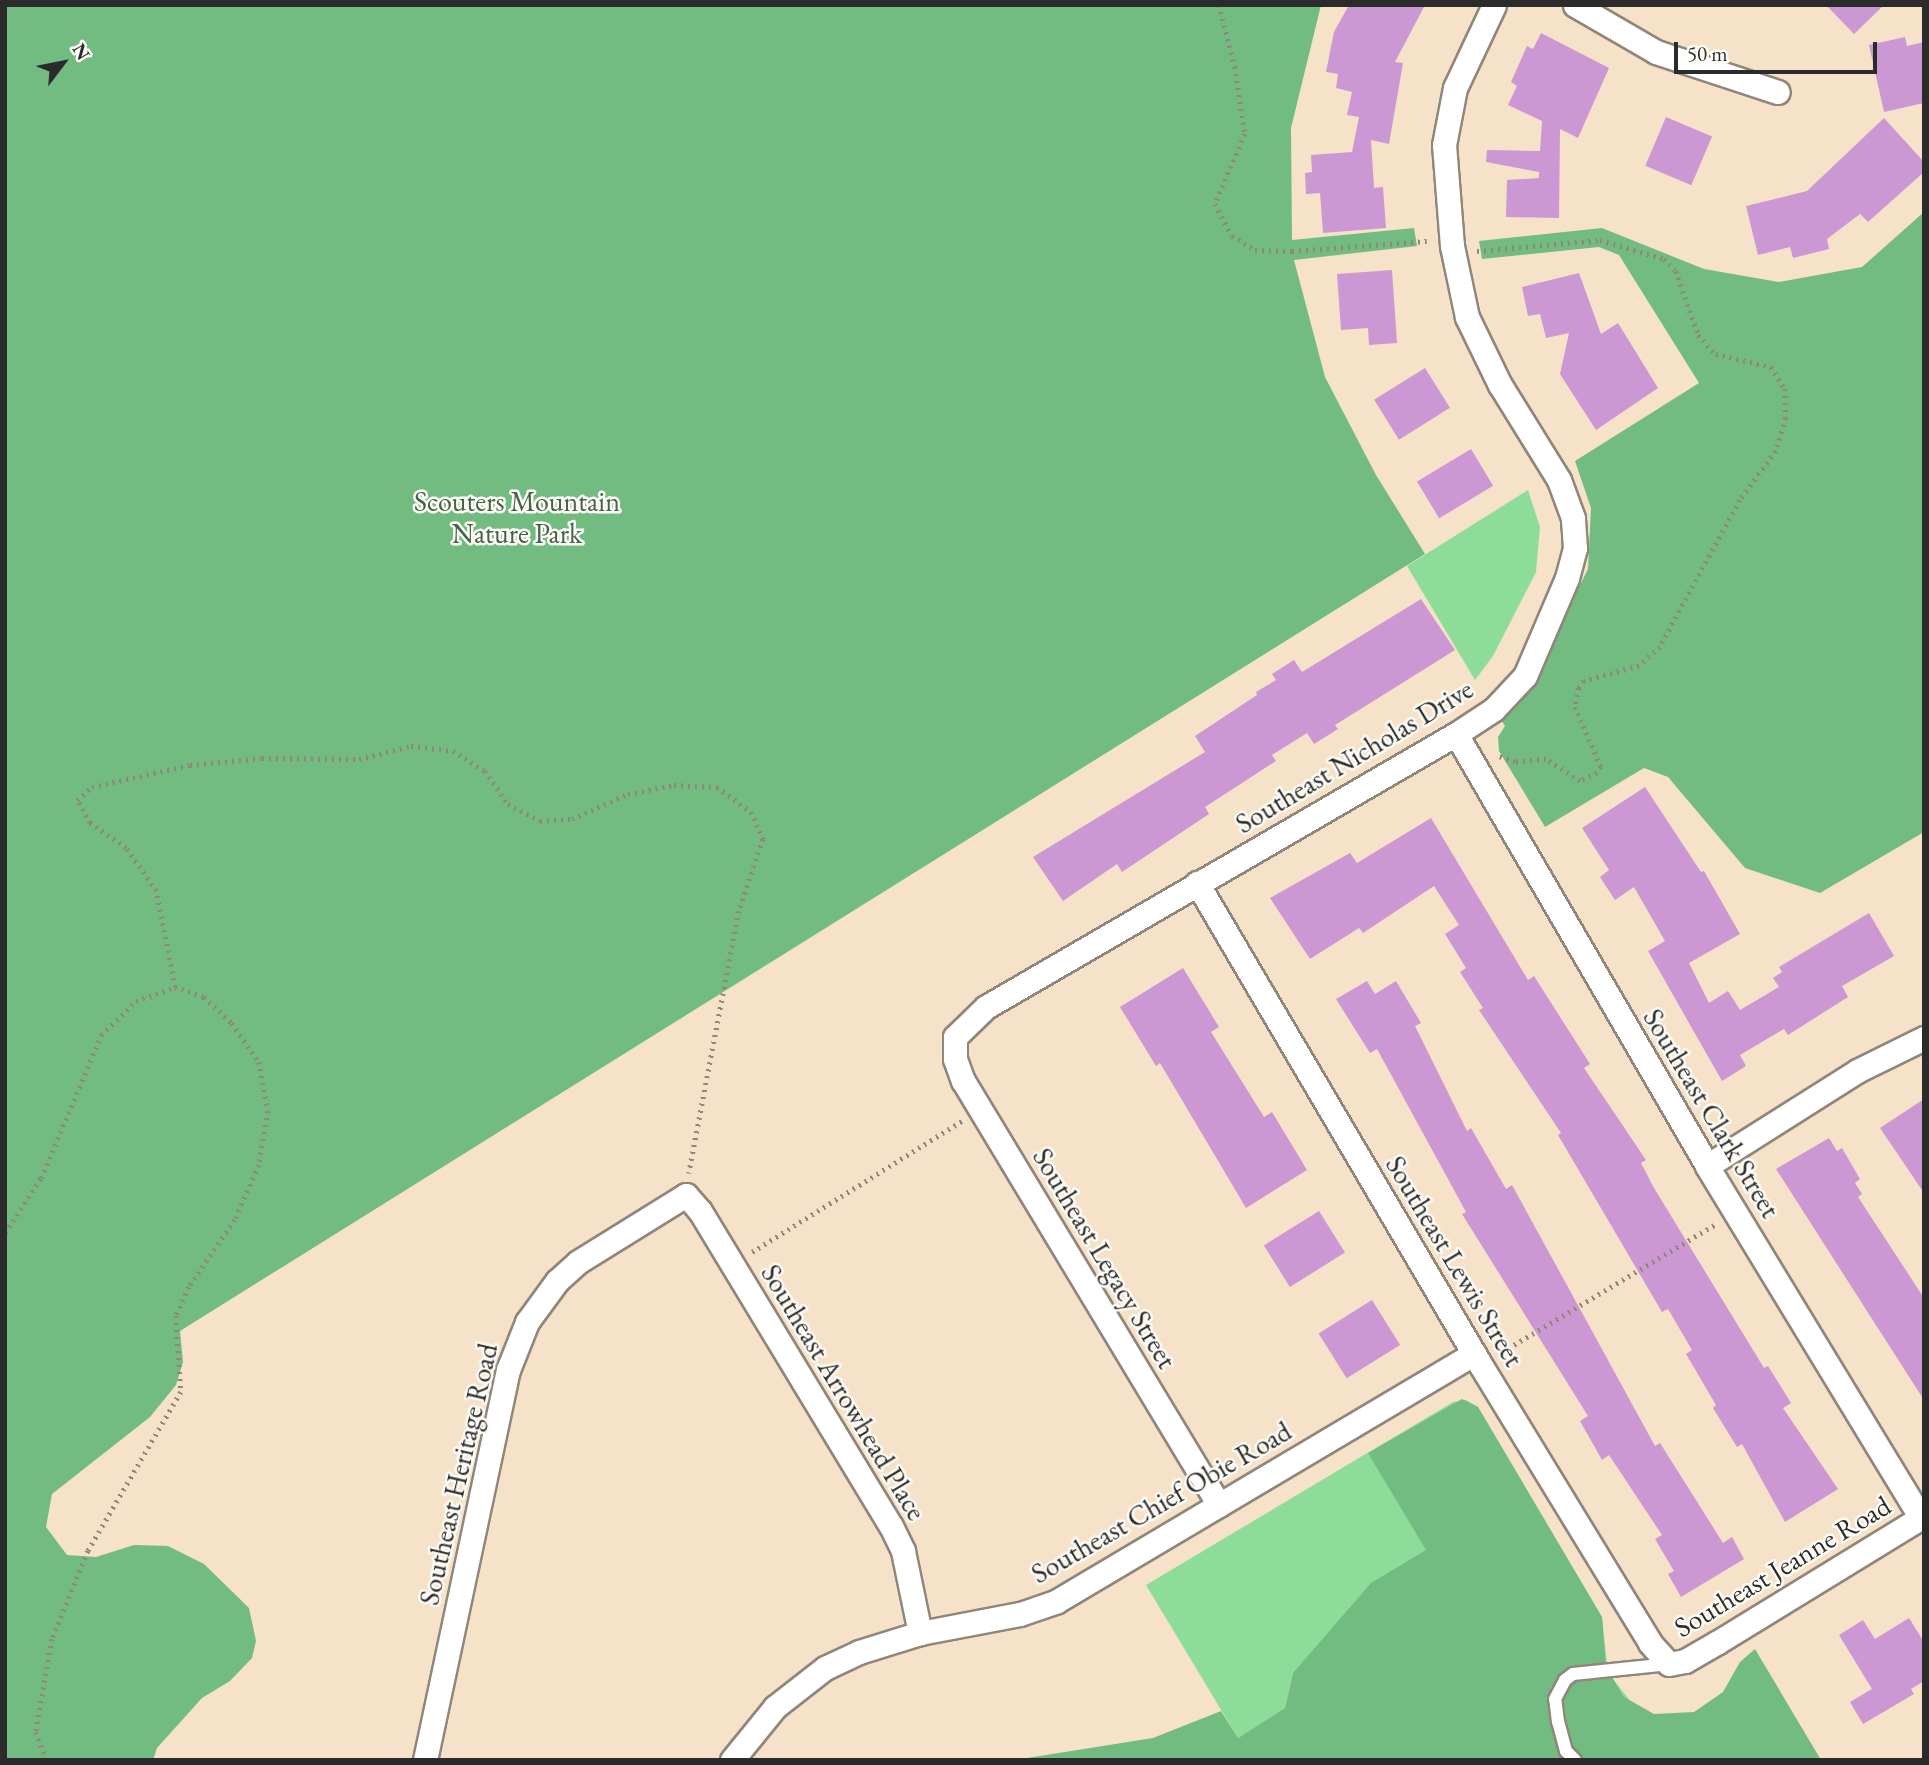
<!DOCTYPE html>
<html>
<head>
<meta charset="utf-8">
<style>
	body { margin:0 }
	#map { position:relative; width:1929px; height:1765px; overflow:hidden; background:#f5e2c9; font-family:"EB Garamond",serif }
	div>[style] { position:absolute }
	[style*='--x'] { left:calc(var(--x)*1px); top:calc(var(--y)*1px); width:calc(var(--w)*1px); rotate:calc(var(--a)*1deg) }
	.green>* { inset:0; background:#8ddc9a }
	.forest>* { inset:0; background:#72bc82 }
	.building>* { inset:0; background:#cb98d4; transform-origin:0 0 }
	.path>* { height:4.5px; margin-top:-2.25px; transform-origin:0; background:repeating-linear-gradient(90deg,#90867a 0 2px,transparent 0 7px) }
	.roads { filter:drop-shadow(2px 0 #90867a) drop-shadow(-2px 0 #90867a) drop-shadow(0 2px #90867a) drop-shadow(0 -2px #90867a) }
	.lane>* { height:12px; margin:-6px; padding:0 6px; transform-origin:6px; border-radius:6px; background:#fff }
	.street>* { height:23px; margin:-11.5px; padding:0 11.5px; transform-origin:11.5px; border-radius:11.5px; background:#fff }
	span { translate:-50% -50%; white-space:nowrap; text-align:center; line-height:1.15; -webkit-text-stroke:5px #fdfcf7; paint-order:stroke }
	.park-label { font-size:28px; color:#48604c }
	.street-label { font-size:28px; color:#2b2b2b }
	.frame { position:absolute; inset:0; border:7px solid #2b2b2b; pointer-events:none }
	.north { position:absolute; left:28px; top:28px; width:70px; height:70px; -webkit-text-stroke:5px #fdfcf7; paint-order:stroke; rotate:58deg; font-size:19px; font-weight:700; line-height:28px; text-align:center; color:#2b2b2b }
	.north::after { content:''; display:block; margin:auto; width:24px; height:32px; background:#2b2b2b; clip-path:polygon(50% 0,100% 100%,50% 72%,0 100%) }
	.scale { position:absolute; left:1674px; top:42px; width:203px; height:32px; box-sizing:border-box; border:4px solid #2b2b2b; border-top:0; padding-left:9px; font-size:21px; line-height:24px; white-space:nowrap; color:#2b2b2b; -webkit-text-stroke:5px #fdfcf7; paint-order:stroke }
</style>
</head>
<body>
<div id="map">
	<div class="green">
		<i style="clip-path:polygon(1528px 490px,1540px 527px,1536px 572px,1493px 656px,1475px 680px,1407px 566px)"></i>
		<i style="clip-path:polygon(1466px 1400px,1478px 1407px,1602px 1617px,1608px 1673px,1633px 1704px,1293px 1673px,1285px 1708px,1238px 1738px,1146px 1585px,1453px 1402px)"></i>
	</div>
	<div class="forest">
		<i style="clip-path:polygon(5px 5px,1321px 5px,1291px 128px,1292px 240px,1414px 228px,1417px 246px,1294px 260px,1325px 377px,1376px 475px,1425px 554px,180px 1331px,183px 1362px,176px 1385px,150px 1417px,52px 1494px,46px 1527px,67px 1555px,96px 1557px,134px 1545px,168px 1546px,204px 1564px,249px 1608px,256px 1641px,252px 1658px,230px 1681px,202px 1698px,157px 1748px,153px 1760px,5px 1760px)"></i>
		<i style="clip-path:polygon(1924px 212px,1924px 832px,1820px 893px,1745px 868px,1668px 777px,1644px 768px,1545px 827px,1499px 751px,1498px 737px,1505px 726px,1499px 717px,1533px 679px,1588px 569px,1591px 508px,1575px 461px,1699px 383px,1619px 255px,1599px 247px,1482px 259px,1479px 241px,1602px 228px,1704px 269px,1779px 282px,1862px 267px)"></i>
		<i style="clip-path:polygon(1462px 1399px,1478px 1407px,1602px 1617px,1606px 1667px,1624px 1697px,1654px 1714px,1694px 1712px,1723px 1692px,1740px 1662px,1755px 1649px,1821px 1760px,1015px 1760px,1153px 1738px,1221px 1711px,1238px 1738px,1285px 1708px,1293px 1673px,1371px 1583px,1426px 1550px,1368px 1453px)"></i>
	</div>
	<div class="building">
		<i style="clip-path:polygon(1349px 5px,1425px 5px,1395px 62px,1403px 63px,1389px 144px,1371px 140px,1374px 188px,1383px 187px,1386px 228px,1323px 233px,1320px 193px,1306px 194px,1305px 173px,1312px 172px,1311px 155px,1352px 152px,1359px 117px,1347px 115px,1352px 92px,1336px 88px,1338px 74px,1326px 72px,1334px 32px)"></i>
		<i style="clip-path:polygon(1826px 5px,1884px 5px,1854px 34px)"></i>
		<i style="clip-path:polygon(1541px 33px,1609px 68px,1578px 138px,1560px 129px,1559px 218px,1506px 217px,1507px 180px,1539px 178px,1539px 172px,1486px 162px,1487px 150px,1540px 151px,1542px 121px,1508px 105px,1517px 86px,1511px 82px,1527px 46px,1533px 49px)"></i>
		<i style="clip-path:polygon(1905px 37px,1907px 46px,1924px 42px,1924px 103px,1884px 112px,1869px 45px)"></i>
		<i style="left:1666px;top:117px;width:50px;height:53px;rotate:23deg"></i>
		<i style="clip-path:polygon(1884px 118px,1924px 162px,1924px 172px,1868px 222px,1860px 214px,1827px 239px,1829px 249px,1793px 258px,1790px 247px,1758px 255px,1746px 206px,1807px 191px)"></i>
		<i style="clip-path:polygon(1392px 270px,1397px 343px,1369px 345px,1368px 328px,1341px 330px,1337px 274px)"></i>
		<i style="clip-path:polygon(1579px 273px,1601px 334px,1618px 323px,1658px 388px,1596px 430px,1560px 374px,1569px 333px,1546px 338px,1540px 314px,1528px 316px,1522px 287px)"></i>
		<i style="left:1425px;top:368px;width:47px;height:60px;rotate:58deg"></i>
		<i style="left:1471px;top:449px;width:43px;height:63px;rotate:59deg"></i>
		<i style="clip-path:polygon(1421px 599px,1455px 650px,1335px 725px,1338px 729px,1314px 744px,1307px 733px,1272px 755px,1276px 761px,1205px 807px,1209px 814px,1122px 872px,1117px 864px,1063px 901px,1033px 857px,1205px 752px,1195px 736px,1257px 695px,1256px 692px,1276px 680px,1272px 674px,1294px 660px,1302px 672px)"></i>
		<i style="clip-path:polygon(1645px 787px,1701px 872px,1704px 871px,1740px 934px,1689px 963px,1709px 1003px,1728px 991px,1740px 1010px,1779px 987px,1773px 978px,1782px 972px,1779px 967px,1869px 913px,1894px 956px,1842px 986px,1848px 997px,1788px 1035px,1784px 1029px,1740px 1055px,1746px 1066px,1722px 1081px,1648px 951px,1665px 941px,1634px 887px,1615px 900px,1600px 877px,1609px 870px,1582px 828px)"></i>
		<i style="clip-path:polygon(1431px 818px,1528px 980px,1534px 976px,1590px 1064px,1584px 1068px,1646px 1160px,1641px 1163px,1654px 1188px,1764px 1368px,1768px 1366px,1791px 1403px,1783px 1408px,1838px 1489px,1785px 1522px,1742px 1444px,1737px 1447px,1713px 1408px,1716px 1405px,1686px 1354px,1692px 1350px,1668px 1309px,1662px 1312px,1558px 1135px,1561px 1133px,1479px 1010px,1483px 1008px,1460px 972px,1466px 968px,1445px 934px,1459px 925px,1434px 886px,1363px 933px,1359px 928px,1310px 959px,1270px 898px,1350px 853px,1357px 863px)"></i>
		<i style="clip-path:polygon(1183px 968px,1219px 1027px,1211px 1032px,1264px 1117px,1272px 1112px,1307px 1170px,1246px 1208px,1160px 1063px,1156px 1066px,1120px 1007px)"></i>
		<i style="clip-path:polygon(1367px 981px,1375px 994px,1396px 981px,1421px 1023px,1415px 1026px,1467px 1131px,1471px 1128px,1506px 1189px,1512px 1185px,1655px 1446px,1660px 1443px,1723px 1543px,1732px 1537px,1744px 1559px,1681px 1597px,1668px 1574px,1674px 1571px,1655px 1539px,1662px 1535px,1609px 1455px,1602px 1460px,1580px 1421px,1588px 1416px,1462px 1214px,1466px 1212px,1377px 1049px,1370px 1053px,1336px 999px)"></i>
		<i style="clip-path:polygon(1924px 1099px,1924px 1193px,1880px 1128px)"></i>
		<i style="clip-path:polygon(1829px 1138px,1837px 1151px,1842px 1148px,1860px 1179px,1855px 1183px,1862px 1194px,1858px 1197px,1924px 1298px,1924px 1400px,1776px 1169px)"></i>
		<i style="left:1319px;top:1211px;width:49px;height:65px;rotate:58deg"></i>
		<i style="left:1372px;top:1300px;width:53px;height:63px;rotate:58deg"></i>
		<i style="clip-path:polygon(1909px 1618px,1924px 1642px,1924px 1681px,1911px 1689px,1914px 1694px,1863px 1724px,1850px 1702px,1872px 1689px,1839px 1635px,1863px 1620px,1875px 1639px)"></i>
	</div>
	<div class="path">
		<i style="--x:1219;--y:5;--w:64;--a:75.5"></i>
		<i style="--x:1235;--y:67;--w:68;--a:81.5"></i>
		<i style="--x:1245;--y:134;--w:76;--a:113.2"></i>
		<i style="--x:1215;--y:204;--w:36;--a:62"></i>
		<i style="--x:1232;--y:236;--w:27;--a:31"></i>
		<i style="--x:1255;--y:250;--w:37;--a:2"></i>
		<i style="--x:1292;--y:251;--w:135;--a:-4.2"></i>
		<i style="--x:1477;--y:251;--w:123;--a:-5.1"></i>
		<i style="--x:1600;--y:240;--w:67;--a:16.5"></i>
		<i style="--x:1664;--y:259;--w:17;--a:45"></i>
		<i style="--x:1676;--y:271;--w:68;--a:71"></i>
		<i style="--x:1698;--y:335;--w:26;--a:47"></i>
		<i style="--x:1716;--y:354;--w:57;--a:13.3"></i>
		<i style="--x:1771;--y:367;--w:26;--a:58"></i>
		<i style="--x:1785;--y:389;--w:29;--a:88"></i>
		<i style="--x:1786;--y:418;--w:34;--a:107"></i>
		<i style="--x:1776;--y:451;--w:61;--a:126.3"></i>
		<i style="--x:1740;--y:500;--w:167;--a:118.6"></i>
		<i style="--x:1660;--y:647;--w:28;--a:138"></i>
		<i style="--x:1639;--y:666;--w:57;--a:164.7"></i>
		<i style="--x:1584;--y:681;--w:9;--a:126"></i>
		<i style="--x:1579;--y:688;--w:19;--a:102"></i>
		<i style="--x:1575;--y:707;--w:65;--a:66.6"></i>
		<i style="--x:1601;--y:767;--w:7;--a:124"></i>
		<i style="--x:1597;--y:773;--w:19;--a:155"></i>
		<i style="--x:1580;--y:781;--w:40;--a:-147.1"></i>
		<i style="--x:1546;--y:759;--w:31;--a:174"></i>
		<i style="--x:1515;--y:762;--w:18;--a:-161"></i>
		<i style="--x:175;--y:987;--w:98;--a:-101.2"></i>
		<i style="--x:156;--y:891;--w:52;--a:-124.9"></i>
		<i style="--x:126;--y:848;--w:44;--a:-145.2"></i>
		<i style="--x:90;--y:823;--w:26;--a:-119"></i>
		<i style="--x:77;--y:800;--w:20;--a:-41"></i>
		<i style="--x:92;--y:787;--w:100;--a:-12.7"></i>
		<i style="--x:190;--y:765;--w:72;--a:-5.6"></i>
		<i style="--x:262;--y:758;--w:97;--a:0.6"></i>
		<i style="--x:359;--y:759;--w:54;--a:-14"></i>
		<i style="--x:411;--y:746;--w:42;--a:6.8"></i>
		<i style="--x:453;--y:751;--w:38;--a:32"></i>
		<i style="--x:485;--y:771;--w:40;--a:55.1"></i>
		<i style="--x:508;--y:804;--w:36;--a:28"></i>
		<i style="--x:540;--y:821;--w:32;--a:-4"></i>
		<i style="--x:572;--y:819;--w:61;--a:-24.1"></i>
		<i style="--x:628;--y:794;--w:47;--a:-11.1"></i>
		<i style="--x:674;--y:785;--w:43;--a:2.7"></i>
		<i style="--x:717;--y:787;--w:42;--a:36.3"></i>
		<i style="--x:751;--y:812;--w:30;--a:66"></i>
		<i style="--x:763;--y:839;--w:76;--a:108.4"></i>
		<i style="--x:739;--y:911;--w:267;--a:100.8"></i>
		<i style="--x:5;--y:1233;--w:66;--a:-56.8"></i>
		<i style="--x:41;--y:1178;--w:155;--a:-67.2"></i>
		<i style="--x:101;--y:1035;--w:49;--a:-44.2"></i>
		<i style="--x:136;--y:1001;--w:41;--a:-19.7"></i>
		<i style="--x:175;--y:987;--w:31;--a:19"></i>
		<i style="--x:204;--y:997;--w:38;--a:43"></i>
		<i style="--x:232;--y:1023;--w:47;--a:55.3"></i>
		<i style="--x:259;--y:1062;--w:50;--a:79.6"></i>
		<i style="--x:268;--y:1111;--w:55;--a:99.5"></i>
		<i style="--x:259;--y:1165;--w:60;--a:113.6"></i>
		<i style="--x:235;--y:1220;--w:81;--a:124.5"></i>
		<i style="--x:189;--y:1287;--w:32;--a:114"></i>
		<i style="--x:176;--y:1316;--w:76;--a:86.2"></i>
		<i style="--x:181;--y:1392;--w:184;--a:120.3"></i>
		<i style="--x:88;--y:1551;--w:95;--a:112.2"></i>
		<i style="--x:52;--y:1639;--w:94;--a:99.8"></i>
		<i style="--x:36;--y:1732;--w:30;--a:70"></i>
		<i style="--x:752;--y:1252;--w:248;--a:-32"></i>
		<i style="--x:1502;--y:1352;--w:249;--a:-30.9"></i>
	</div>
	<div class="roads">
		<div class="lane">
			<i style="--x:1575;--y:1760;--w:13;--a:-135"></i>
			<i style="--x:1566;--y:1751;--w:30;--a:-105"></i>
			<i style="--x:1558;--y:1722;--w:23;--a:-97"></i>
			<i style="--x:1555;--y:1699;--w:21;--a:-62"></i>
			<i style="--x:1565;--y:1680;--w:10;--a:-37"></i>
			<i style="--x:1573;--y:1674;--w:97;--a:-5.9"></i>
		</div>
		<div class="street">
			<i style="--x:1575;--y:5;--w:94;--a:30.1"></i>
			<i style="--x:1656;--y:52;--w:128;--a:18.2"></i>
			<i style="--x:1456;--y:734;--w:500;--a:59.8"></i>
			<i style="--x:1707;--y:1166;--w:412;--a:58.7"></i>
			<i style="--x:1197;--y:883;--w:558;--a:59.53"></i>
			<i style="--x:1480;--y:1364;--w:327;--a:58.6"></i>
			<i style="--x:1650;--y:1643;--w:28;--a:48"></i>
			<i style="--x:1669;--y:1664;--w:16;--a:-11"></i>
			<i style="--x:1685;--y:1661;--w:38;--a:-30"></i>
			<i style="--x:1718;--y:1642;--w:241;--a:-31.5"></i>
			<i style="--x:1707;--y:1166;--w:178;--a:-32.3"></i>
			<i style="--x:1857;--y:1071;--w:75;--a:-26.2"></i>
			<i style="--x:1219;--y:1505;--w:495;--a:-121.1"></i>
			<i style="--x:963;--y:1081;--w:23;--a:-110"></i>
			<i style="--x:955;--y:1059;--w:22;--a:-90"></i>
			<i style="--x:955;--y:1037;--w:43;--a:-44.1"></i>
			<i style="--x:986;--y:1007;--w:544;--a:-30.15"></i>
			<i style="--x:1456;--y:734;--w:45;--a:-33.3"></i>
			<i style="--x:1494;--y:709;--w:45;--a:-46.8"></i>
			<i style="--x:1525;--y:676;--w:107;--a:-66.8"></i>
			<i style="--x:1567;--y:578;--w:31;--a:-75"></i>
			<i style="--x:1575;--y:548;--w:30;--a:-94"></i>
			<i style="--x:1573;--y:518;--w:40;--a:-110.2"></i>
			<i style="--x:1559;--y:480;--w:112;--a:-121.8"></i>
			<i style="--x:1500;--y:385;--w:76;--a:-115.9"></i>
			<i style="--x:1467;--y:317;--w:73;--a:-101.9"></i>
			<i style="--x:1452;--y:246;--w:101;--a:-94.5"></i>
			<i style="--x:1444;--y:145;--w:58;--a:-79.1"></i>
			<i style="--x:1455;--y:88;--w:92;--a:-64.8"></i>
			<i style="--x:425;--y:1760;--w:399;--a:-78"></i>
			<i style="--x:508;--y:1370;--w:52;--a:-68.4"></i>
			<i style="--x:527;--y:1322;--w:51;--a:-53.8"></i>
			<i style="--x:557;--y:1281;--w:28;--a:-42"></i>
			<i style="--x:578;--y:1262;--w:127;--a:-31.8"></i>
			<i style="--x:686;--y:1195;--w:21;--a:49"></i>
			<i style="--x:700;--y:1211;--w:368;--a:58.8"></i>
			<i style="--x:891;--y:1526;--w:28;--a:64"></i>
			<i style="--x:903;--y:1551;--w:84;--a:78.3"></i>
			<i style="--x:732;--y:1760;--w:68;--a:-50.9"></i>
			<i style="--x:775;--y:1707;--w:63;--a:-38"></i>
			<i style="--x:825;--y:1668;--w:38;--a:-25"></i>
			<i style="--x:859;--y:1652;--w:64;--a:-17.3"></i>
			<i style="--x:920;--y:1633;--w:102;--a:-10.8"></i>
			<i style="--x:1020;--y:1614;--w:39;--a:-19"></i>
			<i style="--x:1057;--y:1601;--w:485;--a:-30.7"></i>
		</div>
	</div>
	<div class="park-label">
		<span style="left:517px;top:517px">Scouters Mountain<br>Nature Park</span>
	</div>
	<div class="street-label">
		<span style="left:1354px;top:756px;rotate:-31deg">Southeast Nicholas Drive</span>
		<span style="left:1712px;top:1113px;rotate:59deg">Southeast Clark Street</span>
		<span style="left:1105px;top:1258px;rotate:59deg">Southeast Legacy Street</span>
		<span style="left:1455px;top:1261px;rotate:59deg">Southeast Lewis Street</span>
		<span style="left:844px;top:1392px;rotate:59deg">Southeast Arrowhead Place</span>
		<span style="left:458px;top:1474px;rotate:-77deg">Southeast Heritage Road</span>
		<span style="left:1161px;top:1502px;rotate:-30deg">Southeast Chief Obie Road</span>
		<span style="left:1782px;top:1566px;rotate:-31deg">Southeast Jeanne Road</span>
	</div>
	<div class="frame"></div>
	<div class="north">N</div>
	<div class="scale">50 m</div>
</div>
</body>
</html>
